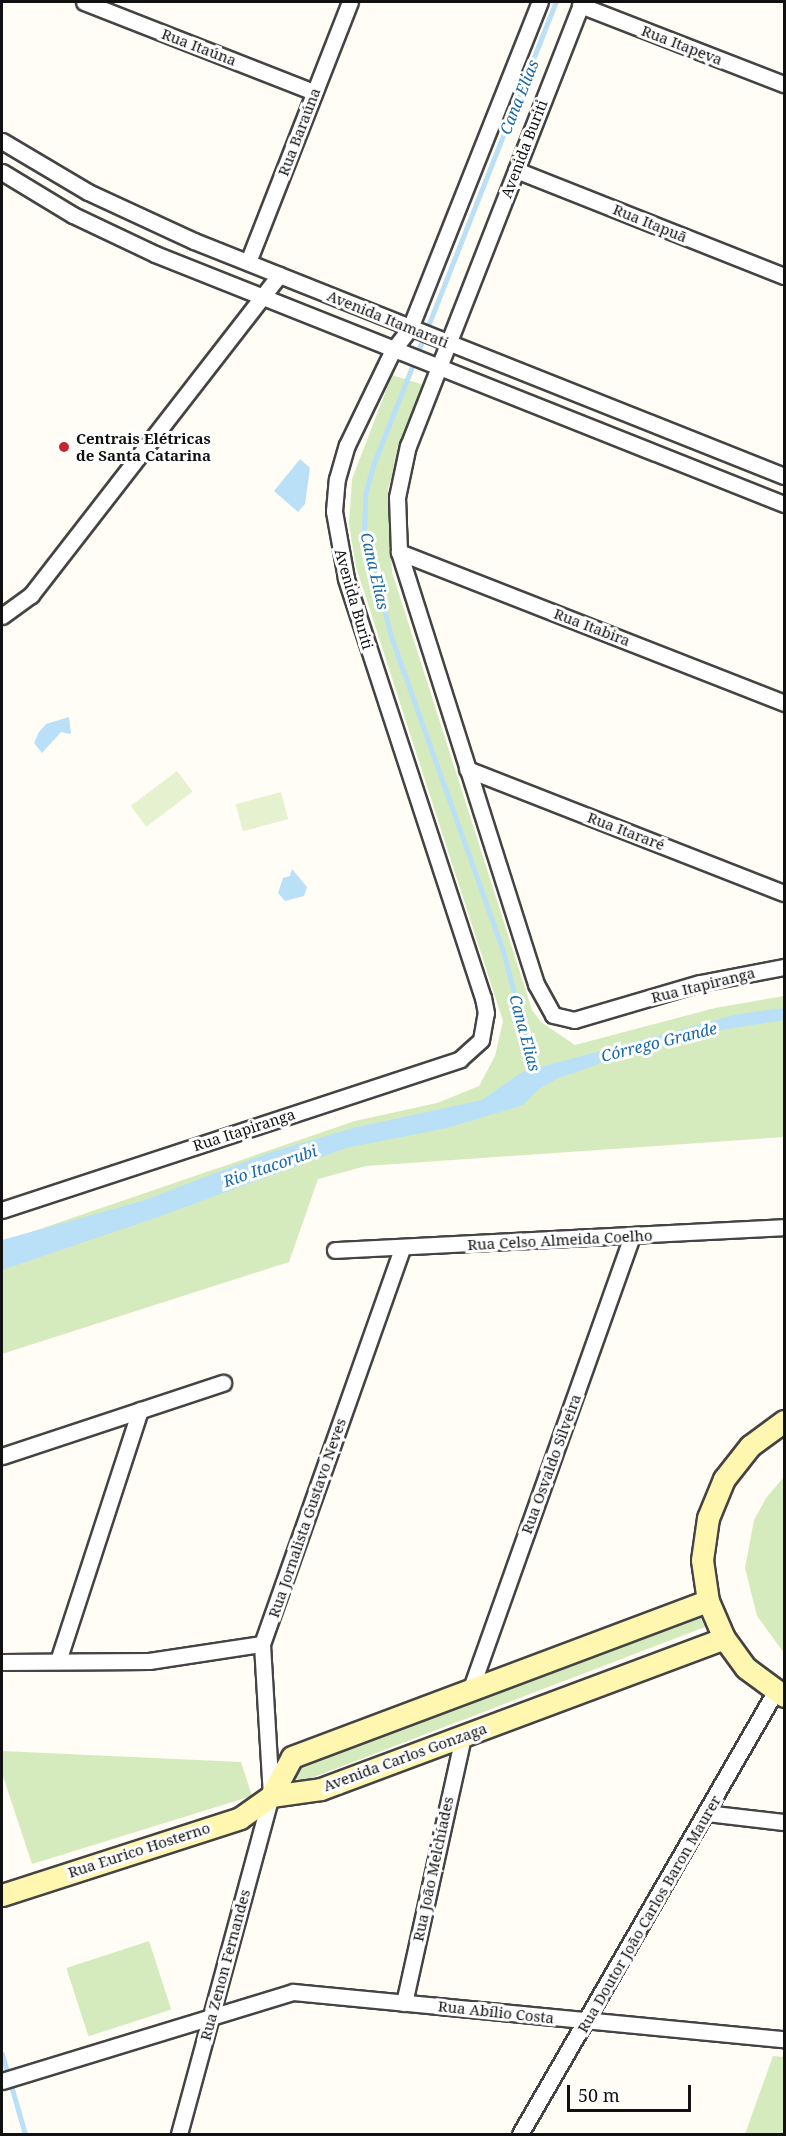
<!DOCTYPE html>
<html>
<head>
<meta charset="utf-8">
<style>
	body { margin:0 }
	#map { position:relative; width:786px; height:2136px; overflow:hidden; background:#fffdf5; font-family:"Noto Serif",serif }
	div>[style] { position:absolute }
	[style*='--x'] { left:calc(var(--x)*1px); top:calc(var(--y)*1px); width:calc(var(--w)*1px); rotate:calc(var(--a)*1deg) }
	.green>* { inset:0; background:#d5ebbd; transform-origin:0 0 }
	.pitch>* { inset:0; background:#e6f2cf; transform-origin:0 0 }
	.water>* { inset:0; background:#b9e0f7 }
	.stream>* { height:5px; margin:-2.5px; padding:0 2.5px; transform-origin:2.5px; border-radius:2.5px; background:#b9e0f7 }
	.roads { filter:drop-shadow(2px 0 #444) drop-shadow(-2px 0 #444) drop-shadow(0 2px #444) drop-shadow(0 -2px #444) }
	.street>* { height:15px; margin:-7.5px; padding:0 7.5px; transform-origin:7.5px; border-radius:7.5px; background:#fff }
	.secondary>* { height:21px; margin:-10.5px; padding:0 10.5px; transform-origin:10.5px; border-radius:10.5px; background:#fff6b0 }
	.dots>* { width:16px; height:16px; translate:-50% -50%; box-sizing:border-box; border:3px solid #fff; border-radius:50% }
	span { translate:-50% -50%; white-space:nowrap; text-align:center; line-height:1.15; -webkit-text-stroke:6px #fff; paint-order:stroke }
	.street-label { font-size:15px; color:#111 }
	.poi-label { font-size:15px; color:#111; font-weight:700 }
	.left { translate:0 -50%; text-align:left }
	.water-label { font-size:16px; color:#1768a6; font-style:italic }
	.frame { position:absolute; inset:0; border:3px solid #111; pointer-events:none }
	.scale { position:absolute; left:567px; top:2085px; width:124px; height:27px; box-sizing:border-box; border:3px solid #111; border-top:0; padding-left:8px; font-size:18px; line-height:21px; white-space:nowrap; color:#111; -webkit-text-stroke:4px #fff; paint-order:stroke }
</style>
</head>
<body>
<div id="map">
	<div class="green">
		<i style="clip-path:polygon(392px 375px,424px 385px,388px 488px,392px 572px,532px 1010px,541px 1022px,575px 1045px,715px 1008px,784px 996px,784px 1137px,366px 1166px,318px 1179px,289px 1262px,2px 1354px,2px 1242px,355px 1121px,437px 1103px,479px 1086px,495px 1056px,503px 1021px,356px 567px,349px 524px,352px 479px)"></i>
		<i style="clip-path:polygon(784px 1477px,784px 1653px,757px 1616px,745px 1568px,754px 1520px,766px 1498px)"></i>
		<i style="clip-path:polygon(698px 1613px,705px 1627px,301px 1782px,296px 1779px,296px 1769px)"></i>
		<i style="clip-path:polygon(2px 1751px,241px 1762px,252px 1796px,32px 1864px,2px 1773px)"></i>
		<i style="left:149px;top:1941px;width:72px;height:87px;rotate:72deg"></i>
		<i style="clip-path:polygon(773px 2056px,784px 2057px,784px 2134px,745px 2134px)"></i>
	</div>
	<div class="pitch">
		<i style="left:177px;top:771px;width:26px;height:58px;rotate:53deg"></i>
		<i style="left:281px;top:792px;width:28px;height:47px;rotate:75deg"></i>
	</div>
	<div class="water">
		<i style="clip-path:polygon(300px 459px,310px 468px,305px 504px,298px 512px,274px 491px)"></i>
		<i style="clip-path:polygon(69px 717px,71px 734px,61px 732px,42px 753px,34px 743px,39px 732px,46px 724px)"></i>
		<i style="clip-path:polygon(292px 869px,307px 887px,304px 896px,285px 901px,278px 893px,283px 878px,290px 876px)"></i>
		<i style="clip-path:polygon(784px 1008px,784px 1020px,715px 1031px,630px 1053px,559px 1078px,540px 1088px,523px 1105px,447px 1128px,346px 1148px,155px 1218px,2px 1270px,2px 1240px,142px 1201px,268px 1153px,353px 1128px,482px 1100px,522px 1072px,738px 1014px)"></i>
	</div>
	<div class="stream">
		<i style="--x:536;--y:1076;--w:129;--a:-104.8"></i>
		<i style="--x:503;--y:951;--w:330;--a:-109.6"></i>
		<i style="--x:392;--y:640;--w:113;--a:-104.4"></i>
		<i style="--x:364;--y:531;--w:37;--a:-88"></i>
		<i style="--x:365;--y:494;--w:32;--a:-74"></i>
		<i style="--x:374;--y:463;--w:496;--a:-68.5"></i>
		<i style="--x:2;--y:2054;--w:83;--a:74"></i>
	</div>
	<div class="roads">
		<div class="street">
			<i style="--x:84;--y:2;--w:247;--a:21.4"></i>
			<i style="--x:582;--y:2;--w:476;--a:111.4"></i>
			<i style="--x:408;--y:445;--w:53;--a:101.9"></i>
			<i style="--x:397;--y:497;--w:55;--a:87.9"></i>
			<i style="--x:399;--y:552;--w:453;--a:72.4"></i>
			<i style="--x:536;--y:984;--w:35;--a:61"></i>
			<i style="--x:553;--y:1015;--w:22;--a:13"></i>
			<i style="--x:574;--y:1020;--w:131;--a:-16.4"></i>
			<i style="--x:700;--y:983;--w:86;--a:-10.8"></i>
			<i style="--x:580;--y:5;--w:219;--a:21.2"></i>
			<i style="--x:2;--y:141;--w:100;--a:30.7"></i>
			<i style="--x:88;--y:192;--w:117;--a:24.8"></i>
			<i style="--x:194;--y:241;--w:635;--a:21.72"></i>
			<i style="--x:516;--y:170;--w:288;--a:21.6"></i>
			<i style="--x:2;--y:172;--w:83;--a:31.2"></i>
			<i style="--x:73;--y:215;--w:91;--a:25.4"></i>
			<i style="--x:155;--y:254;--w:677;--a:21.68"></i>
			<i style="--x:248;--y:262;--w:279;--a:-68.6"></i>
			<i style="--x:399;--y:552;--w:414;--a:21.4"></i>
			<i style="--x:2;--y:616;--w:36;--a:-36"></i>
			<i style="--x:31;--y:595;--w:405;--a:-52.2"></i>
			<i style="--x:467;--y:769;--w:340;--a:21.4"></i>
			<i style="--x:2;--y:1210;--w:482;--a:-18.2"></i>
			<i style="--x:460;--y:1059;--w:28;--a:-42"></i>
			<i style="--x:481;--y:1040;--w:27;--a:-80"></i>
			<i style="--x:486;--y:1013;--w:15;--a:-101"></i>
			<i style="--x:483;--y:998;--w:442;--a:-108.1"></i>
			<i style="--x:346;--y:578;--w:68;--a:-100.2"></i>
			<i style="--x:334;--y:511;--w:32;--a:-85"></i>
			<i style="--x:337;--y:479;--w:35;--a:-74"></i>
			<i style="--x:347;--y:445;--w:106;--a:-64.2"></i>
			<i style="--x:393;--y:350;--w:28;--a:-52"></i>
			<i style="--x:410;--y:328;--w:351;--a:-68.3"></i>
			<i style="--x:335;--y:1250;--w:450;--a:-2.9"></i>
			<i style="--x:2;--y:1456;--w:233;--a:-18.3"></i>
			<i style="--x:58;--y:1661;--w:264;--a:-71.9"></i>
			<i style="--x:2;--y:1662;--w:147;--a:-0.4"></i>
			<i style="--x:149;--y:1661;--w:114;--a:-8.6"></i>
			<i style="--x:470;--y:1691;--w:481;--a:-70.4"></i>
			<i style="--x:706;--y:1813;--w:79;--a:6.6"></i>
			<i style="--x:404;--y:2003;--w:273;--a:-77.5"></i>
			<i style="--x:2;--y:2081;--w:304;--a:-17"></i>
			<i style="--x:293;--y:1992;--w:493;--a:5.5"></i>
			<i style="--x:179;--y:2134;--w:350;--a:-74.8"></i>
			<i style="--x:271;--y:1796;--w:152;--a:-93.4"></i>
			<i style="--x:262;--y:1644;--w:420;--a:-70.5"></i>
			<i style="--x:520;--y:2134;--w:510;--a:-60.02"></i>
		</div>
		<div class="secondary">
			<i style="--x:784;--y:1421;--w:42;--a:143.7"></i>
			<i style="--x:750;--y:1446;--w:42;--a:128.2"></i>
			<i style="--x:724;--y:1479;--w:42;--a:112.3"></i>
			<i style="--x:708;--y:1518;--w:42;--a:98.1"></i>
			<i style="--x:702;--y:1560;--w:41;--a:81.7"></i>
			<i style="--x:708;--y:1601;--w:40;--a:66.6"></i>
			<i style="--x:724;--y:1638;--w:37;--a:54"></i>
			<i style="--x:746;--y:1668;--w:47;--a:36.4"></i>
			<i style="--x:271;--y:1796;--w:44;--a:-61.7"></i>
			<i style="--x:292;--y:1757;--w:444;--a:-20.6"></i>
			<i style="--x:2;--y:1895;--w:250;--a:-17.9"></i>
			<i style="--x:240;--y:1818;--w:38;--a:-35"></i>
			<i style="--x:271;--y:1796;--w:50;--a:-8"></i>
			<i style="--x:321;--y:1789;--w:430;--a:-20.5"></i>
		</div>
	</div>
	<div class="dots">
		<i style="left:64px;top:447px;background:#c4262e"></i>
	</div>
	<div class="street-label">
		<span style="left:682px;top:45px;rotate:21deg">Rua Itapeva</span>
		<span style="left:199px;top:47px;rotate:21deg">Rua Itaúna</span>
		<span style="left:299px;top:132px;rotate:-69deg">Rua Baraúna</span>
		<span style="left:524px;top:149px;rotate:-69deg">Avenida Buriti</span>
		<span style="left:650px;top:223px;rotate:22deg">Rua Itapuã</span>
		<span style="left:388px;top:319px;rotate:22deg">Avenida Itamarati</span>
		<span style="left:354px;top:599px;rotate:74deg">Avenida Buriti</span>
		<span style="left:592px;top:627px;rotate:21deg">Rua Itabira</span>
		<span style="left:626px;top:831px;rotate:21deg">Rua Itararé</span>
		<span style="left:703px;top:985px;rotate:-14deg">Rua Itapiranga</span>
		<span style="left:244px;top:1130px;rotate:-18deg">Rua Itapiranga</span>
		<span style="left:560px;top:1240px;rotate:-3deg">Rua Celso Almeida Coelho</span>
		<span style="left:551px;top:1464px;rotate:-70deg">Rua Osvaldo Silveira</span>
		<span style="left:307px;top:1518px;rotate:-71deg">Rua Jornalista Gustavo Neves</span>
		<span style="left:405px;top:1757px;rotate:-20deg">Avenida Carlos Gonzaga</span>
		<span style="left:139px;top:1850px;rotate:-18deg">Rua Eurico Hosterno</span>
		<span style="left:433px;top:1869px;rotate:-78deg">Rua João Melchíades</span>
		<span style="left:649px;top:1914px;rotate:-60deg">Rua Doutor João Carlos Baron Maurer</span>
		<span style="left:225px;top:1965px;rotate:-75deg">Rua Zenon Fernandes</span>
		<span style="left:496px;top:2012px;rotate:6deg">Rua Abílio Costa</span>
	</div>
	<div class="poi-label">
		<span class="left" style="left:76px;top:447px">Centrais Elétricas<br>de Santa Catarina</span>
	</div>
	<div class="water-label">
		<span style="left:519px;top:97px;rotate:-68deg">Cana Elias</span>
		<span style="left:375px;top:571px;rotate:77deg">Cana Elias</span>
		<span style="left:525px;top:1033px;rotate:75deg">Cana Elias</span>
		<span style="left:659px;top:1042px;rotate:-14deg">Córrego Grande</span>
		<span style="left:270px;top:1166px;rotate:-19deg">Rio Itacorubi</span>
	</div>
	<div class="frame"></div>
	<div class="scale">50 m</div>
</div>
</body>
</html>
